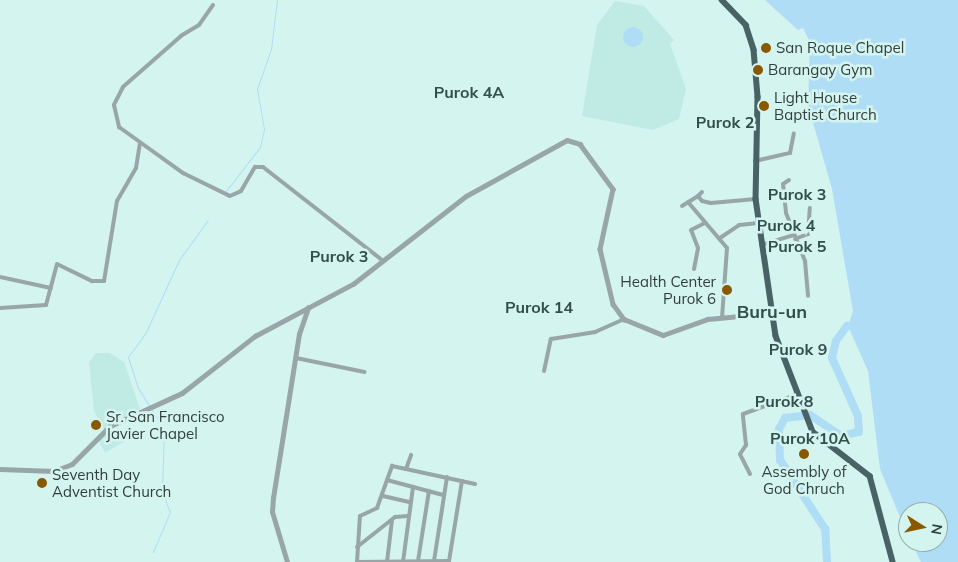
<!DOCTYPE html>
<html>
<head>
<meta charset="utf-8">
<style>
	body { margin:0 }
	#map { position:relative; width:958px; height:562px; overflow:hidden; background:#d4f4ef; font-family:Mulish,sans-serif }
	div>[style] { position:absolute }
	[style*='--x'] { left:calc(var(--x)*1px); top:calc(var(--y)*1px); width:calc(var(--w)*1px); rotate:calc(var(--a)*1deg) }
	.built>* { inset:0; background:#c0eae4; transform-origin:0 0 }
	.water>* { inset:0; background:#afddf5 }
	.round { border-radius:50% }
	.stream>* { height:1px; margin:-0.5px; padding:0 0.5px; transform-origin:0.5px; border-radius:0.5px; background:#afddf5 }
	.river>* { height:8px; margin:-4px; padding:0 4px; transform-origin:4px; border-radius:4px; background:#afddf5 }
	.minor>* { height:4px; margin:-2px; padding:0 2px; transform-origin:2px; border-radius:2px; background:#99a6a8 }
	.tertiary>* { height:4.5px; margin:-2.25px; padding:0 2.25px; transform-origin:2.25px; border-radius:2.25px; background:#99a6a8 }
	.trunk>* { height:5.5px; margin:-2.75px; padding:0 2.75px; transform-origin:2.75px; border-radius:2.75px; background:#486266 }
	.dots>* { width:14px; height:14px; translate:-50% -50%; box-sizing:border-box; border:2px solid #d4f4ef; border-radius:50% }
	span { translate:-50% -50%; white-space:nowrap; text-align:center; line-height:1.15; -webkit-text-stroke:5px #d4f4ef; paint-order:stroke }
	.poi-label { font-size:15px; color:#323f3d }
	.left { translate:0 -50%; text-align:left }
	.right { translate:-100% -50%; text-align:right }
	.neighbourhood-label { font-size:16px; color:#334f4b; font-weight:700 }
	.quarter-label { font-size:18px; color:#334f4b; font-weight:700 }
	.north { position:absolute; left:898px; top:502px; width:50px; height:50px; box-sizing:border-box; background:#d4f4ef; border:1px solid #93aca8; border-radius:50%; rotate:100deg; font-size:14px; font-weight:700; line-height:20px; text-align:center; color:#323f3d }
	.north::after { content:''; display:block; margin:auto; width:18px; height:22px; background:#895900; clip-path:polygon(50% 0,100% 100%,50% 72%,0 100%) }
</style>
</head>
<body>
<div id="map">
	<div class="built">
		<i style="clip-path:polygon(615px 1px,644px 6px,674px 40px,670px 44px,686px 89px,679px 119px,653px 130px,582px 116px,597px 25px)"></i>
		<i style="clip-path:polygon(96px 353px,110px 353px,124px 362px,140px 409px,104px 429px,94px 411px,89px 362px)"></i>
		<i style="left:118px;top:427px;width:16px;height:24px;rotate:60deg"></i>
	</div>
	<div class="water">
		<i style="clip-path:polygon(765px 0,958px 0,958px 562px,921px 562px,911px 542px,938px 542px,938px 512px,908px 512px,908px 536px,880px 469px,868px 371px,848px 326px,853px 311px,832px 189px,808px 105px,810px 42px,803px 28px,798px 30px)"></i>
		<i class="round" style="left:623px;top:27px;width:20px;height:20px"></i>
	</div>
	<div class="stream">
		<i style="--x:226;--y:191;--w:56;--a:-52.3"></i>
		<i style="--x:260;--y:147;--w:18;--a:-77"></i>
		<i style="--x:264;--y:129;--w:41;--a:-99.9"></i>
		<i style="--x:257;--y:89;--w:42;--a:-70.7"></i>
		<i style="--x:271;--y:49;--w:49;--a:-83"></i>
		<i style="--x:153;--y:552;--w:43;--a:-67"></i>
		<i style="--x:170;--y:512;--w:22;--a:-112"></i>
		<i style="--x:162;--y:492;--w:63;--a:-88.2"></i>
		<i style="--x:164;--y:429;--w:49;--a:-122.4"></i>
		<i style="--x:138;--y:388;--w:33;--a:-108"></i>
		<i style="--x:128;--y:357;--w:31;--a:-54"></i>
		<i style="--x:146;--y:332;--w:79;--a:-65.4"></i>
		<i style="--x:179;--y:260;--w:49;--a:-54.1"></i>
	</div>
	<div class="river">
		<i style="--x:827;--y:562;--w:33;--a:-93"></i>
		<i style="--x:825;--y:529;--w:82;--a:-123.1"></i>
		<i style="--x:780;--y:460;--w:31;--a:-92"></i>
		<i style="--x:779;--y:429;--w:13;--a:-61"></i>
		<i style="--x:785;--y:418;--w:25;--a:-7"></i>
		<i style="--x:810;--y:415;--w:37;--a:34"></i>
		<i style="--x:841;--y:436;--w:18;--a:-13"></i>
		<i style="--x:859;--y:432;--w:16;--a:-94"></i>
		<i style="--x:858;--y:416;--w:64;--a:-114.1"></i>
		<i style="--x:832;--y:358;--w:17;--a:-77"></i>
		<i style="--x:836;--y:341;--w:19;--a:-54"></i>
	</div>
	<div class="minor">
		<i style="--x:213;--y:5;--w:24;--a:125"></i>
		<i style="--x:199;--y:25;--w:21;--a:149"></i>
		<i style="--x:181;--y:36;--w:77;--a:138.7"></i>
		<i style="--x:123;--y:87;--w:20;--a:117"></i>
		<i style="--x:114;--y:105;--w:23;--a:77"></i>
		<i style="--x:119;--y:127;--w:79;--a:35.7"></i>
		<i style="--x:183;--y:173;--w:52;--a:26.1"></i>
		<i style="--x:230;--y:196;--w:12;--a:-24"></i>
		<i style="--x:241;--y:191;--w:28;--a:-60"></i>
		<i style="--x:255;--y:167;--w:8;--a:0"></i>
		<i style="--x:263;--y:167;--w:151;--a:38"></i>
		<i style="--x:755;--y:161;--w:36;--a:-13"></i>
		<i style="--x:790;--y:153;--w:20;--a:-79"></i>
		<i style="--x:789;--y:180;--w:7;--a:146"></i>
		<i style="--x:783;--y:184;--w:29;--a:84"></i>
		<i style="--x:786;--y:213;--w:52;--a:68.4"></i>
		<i style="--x:805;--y:261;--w:35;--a:85"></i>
		<i style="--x:702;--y:192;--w:6;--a:135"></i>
		<i style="--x:698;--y:196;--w:6;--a:51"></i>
		<i style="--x:702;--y:201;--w:9;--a:13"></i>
		<i style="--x:711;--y:203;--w:45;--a:-5.1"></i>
		<i style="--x:688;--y:202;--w:60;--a:49.7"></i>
		<i style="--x:727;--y:248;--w:69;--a:94.1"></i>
		<i style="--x:682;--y:206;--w:19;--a:-32"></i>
		<i style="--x:720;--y:238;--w:23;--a:-34"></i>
		<i style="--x:739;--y:225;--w:20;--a:-6"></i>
		<i style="--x:795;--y:239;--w:14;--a:-21"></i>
		<i style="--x:808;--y:234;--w:26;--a:-86"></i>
		<i style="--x:761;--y:245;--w:34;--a:-17"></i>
		<i style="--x:694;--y:269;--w:21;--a:-79"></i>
		<i style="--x:698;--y:248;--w:19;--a:-111"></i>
		<i style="--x:691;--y:230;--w:16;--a:-27"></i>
		<i style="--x:0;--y:277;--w:52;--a:12.2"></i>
		<i style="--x:0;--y:308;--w:46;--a:-3.7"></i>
		<i style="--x:46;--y:305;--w:42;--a:-75"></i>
		<i style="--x:57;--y:264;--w:39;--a:26"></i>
		<i style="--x:92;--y:281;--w:12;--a:0"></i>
		<i style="--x:104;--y:281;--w:81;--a:-80.8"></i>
		<i style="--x:117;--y:201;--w:38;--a:-60"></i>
		<i style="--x:136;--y:168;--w:24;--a:-81"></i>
		<i style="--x:296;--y:358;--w:70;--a:11.5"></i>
		<i style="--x:544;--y:371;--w:33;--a:-78"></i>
		<i style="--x:551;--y:339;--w:45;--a:-9"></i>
		<i style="--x:595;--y:332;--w:32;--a:-24"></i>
		<i style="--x:406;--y:469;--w:15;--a:-70"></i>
		<i style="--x:750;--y:474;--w:22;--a:-117"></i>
		<i style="--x:740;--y:454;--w:11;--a:-56"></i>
		<i style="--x:746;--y:445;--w:31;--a:-96"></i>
		<i style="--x:743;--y:414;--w:59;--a:-20"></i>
		<i style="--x:387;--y:480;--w:58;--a:15"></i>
		<i style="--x:383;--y:496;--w:28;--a:13"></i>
		<i style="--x:357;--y:547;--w:48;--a:-38.3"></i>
		<i style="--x:395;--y:517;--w:13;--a:-4"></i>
		<i style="--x:418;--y:561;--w:71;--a:-81.1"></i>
		<i style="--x:434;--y:561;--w:85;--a:-81.2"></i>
		<i style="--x:357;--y:562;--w:46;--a:-86.3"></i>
		<i style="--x:360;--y:516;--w:19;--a:-25"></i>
		<i style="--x:377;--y:508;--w:45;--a:-70.3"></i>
		<i style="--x:392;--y:466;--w:85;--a:12.2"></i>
		<i style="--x:357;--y:562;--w:92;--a:-0.6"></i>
		<i style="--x:449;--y:561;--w:81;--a:-80.8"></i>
		<i style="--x:387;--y:562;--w:42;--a:-83.2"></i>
		<i style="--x:403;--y:562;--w:76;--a:-82.4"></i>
	</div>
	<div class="tertiary">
		<i style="--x:0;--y:469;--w:54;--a:2.1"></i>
		<i style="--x:54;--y:471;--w:19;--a:-21"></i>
		<i style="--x:72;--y:464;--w:54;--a:-45"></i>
		<i style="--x:110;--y:426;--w:79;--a:-24.6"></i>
		<i style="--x:182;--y:393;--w:93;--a:-38"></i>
		<i style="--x:255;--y:336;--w:111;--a:-28"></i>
		<i style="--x:353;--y:284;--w:143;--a:-37.9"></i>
		<i style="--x:466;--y:196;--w:115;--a:-29"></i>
		<i style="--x:567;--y:140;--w:14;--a:17"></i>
		<i style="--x:580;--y:144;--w:56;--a:53.7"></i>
		<i style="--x:613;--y:189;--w:61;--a:102.2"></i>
		<i style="--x:600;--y:249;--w:57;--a:76.7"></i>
		<i style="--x:613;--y:304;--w:19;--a:54"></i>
		<i style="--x:624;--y:319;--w:42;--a:22.3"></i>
		<i style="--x:663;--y:335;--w:48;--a:-19.6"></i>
		<i style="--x:708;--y:319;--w:63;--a:-5.4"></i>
		<i style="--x:287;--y:562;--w:52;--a:-106.7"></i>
		<i style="--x:272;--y:512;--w:14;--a:-86"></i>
		<i style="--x:273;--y:498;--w:166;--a:-81"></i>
		<i style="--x:299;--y:334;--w:28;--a:-71"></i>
	</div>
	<div class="trunk">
		<i style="--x:722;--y:0;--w:35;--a:46"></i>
		<i style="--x:746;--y:25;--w:26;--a:72"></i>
		<i style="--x:754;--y:50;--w:47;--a:85.1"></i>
		<i style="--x:758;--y:97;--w:102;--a:91.1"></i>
		<i style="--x:756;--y:199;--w:138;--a:81.7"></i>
		<i style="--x:776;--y:336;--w:103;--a:68.9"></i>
		<i style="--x:813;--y:432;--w:72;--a:37.7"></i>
		<i style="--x:870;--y:476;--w:89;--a:75"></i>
	</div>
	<div class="dots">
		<i style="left:766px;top:48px;background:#895900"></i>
		<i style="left:758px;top:70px;background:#895900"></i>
		<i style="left:764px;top:106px;background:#895900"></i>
		<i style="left:727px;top:290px;background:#895900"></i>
		<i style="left:96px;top:425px;background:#895900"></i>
		<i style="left:804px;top:454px;background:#895900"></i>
		<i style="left:42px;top:483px;background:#895900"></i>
	</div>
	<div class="poi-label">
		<span class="left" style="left:776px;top:48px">San Roque Chapel</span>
		<span class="left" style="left:768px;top:70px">Barangay Gym</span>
		<span class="left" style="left:774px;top:106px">Light House<br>Baptist Church</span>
		<span class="right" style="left:716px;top:290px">Health Center<br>Purok 6</span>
		<span class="left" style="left:106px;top:425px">Sr. San Francisco<br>Javier Chapel</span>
		<span style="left:804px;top:480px">Assembly of<br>God Chruch</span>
		<span class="left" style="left:52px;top:483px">Seventh Day<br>Adventist Church</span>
	</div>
	<div class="neighbourhood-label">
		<span style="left:469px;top:92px">Purok 4A</span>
		<span style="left:725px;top:122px">Purok 2</span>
		<span style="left:797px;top:194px">Purok 3</span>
		<span style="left:786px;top:225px">Purok 4</span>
		<span style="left:797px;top:246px">Purok 5</span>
		<span style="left:339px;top:256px">Purok 3</span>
		<span style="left:539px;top:307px">Purok 14</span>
		<span style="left:798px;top:349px">Purok 9</span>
		<span style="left:784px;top:401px">Purok 8</span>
		<span style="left:810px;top:438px">Purok 10A</span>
	</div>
	<div class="quarter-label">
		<span style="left:772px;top:312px">Buru-un</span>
	</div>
	<div class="north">N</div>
</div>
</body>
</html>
